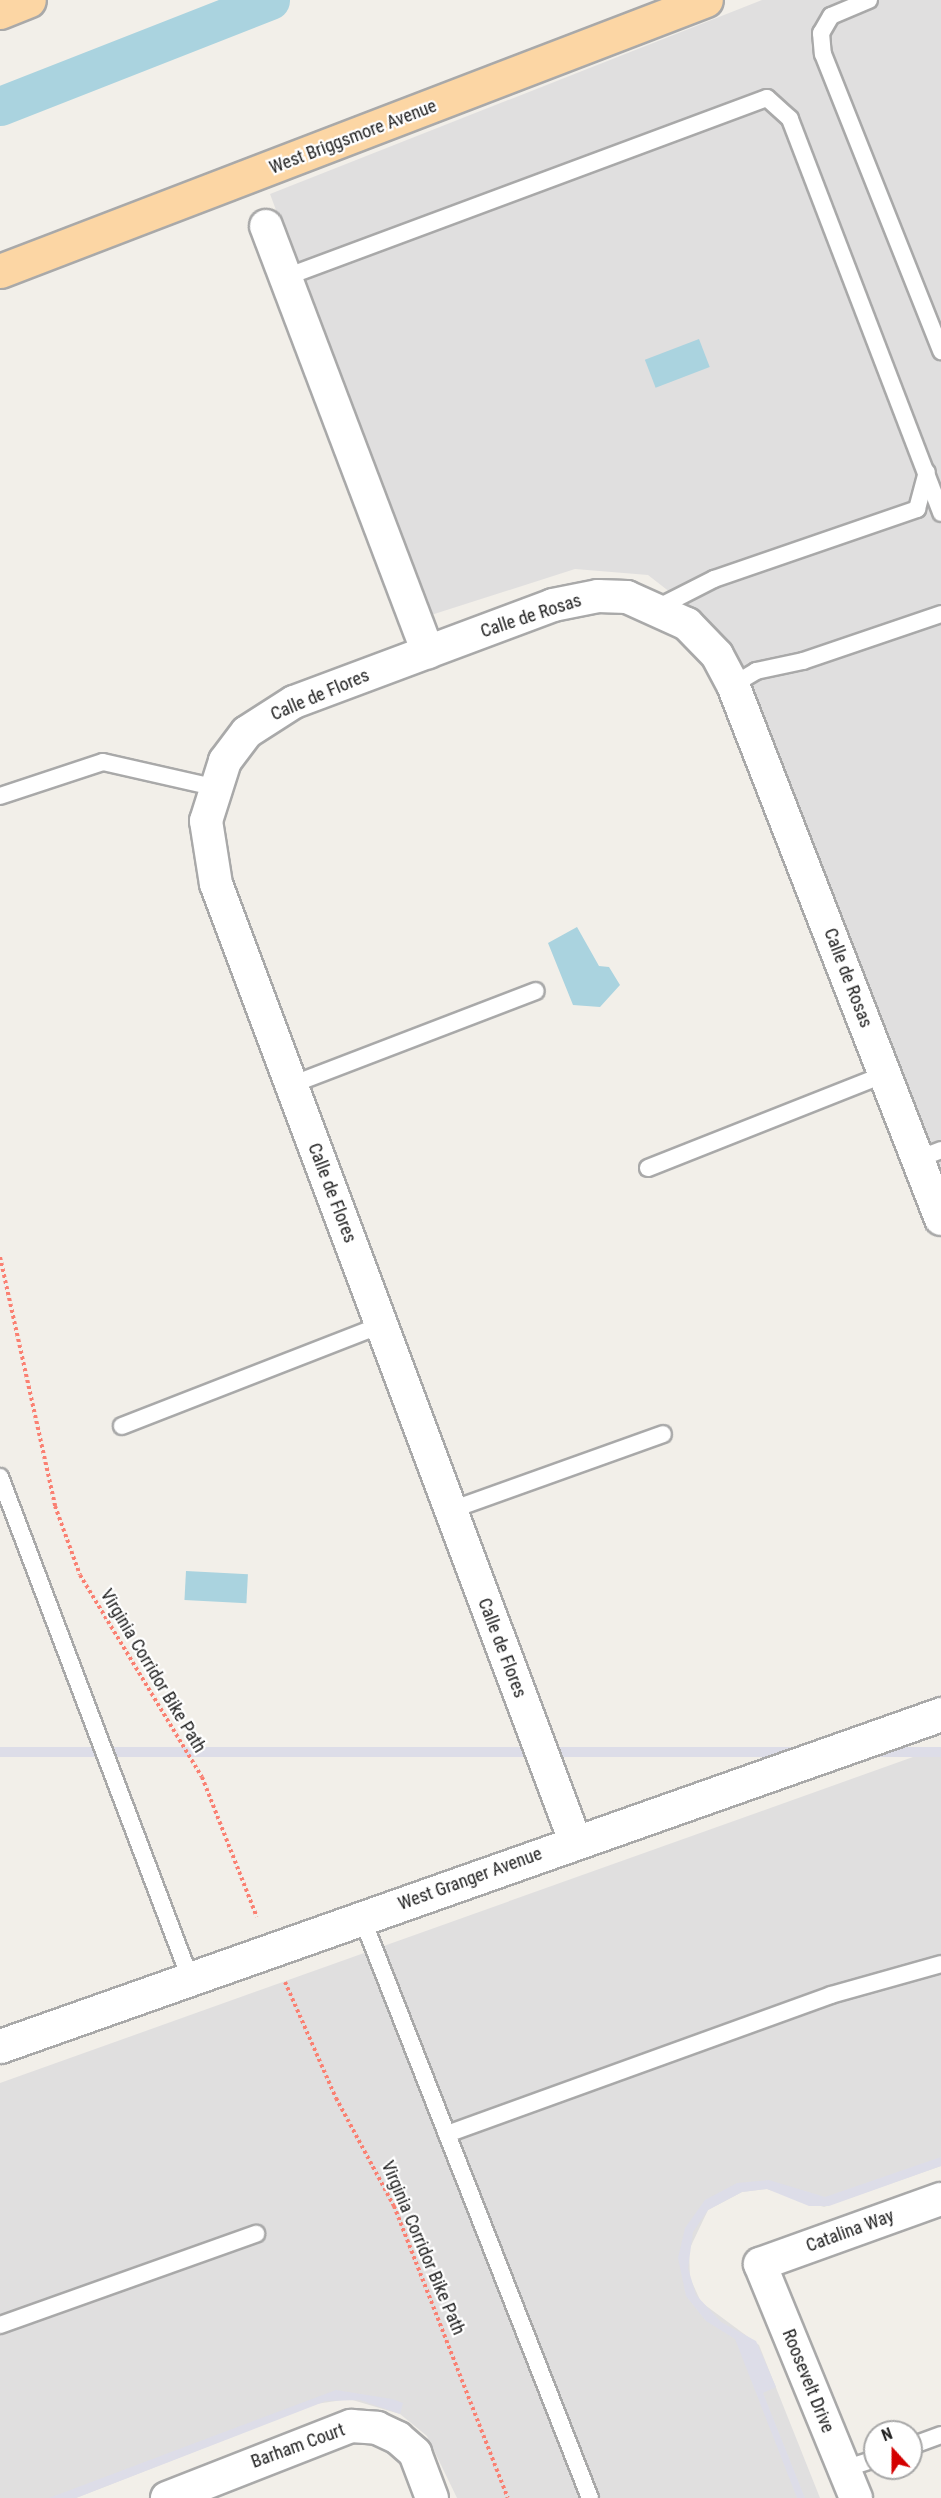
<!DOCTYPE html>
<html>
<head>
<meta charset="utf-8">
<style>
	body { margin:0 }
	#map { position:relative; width:941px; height:2498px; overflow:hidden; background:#f2efe9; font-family:"Roboto Condensed",sans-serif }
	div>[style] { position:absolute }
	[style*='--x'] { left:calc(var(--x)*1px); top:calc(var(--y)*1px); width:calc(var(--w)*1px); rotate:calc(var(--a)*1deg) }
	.residential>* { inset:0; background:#e0dfdf }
	.plaza>* { inset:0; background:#dddde8; transform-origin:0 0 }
	.water>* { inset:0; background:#aad3df; transform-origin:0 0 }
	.canal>* { height:39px; margin:-19.5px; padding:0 19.5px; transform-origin:19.5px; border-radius:19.5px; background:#aad3df }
	.path>* { height:4px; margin-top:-2px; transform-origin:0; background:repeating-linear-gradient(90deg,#fa8072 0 3px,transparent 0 6px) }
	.roads { filter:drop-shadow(2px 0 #a9a9a9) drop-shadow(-2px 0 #a9a9a9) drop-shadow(0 2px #a9a9a9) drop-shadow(0 -2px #a9a9a9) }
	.service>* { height:16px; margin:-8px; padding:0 8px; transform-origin:8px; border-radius:8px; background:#fff }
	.minor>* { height:32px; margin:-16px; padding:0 16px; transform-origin:16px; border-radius:16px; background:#fff }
	.tertiary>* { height:33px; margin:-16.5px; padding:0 16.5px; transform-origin:16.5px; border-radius:16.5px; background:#fff }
	.primary>* { height:33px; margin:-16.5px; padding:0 16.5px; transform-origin:16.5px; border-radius:16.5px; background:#fcd6a4 }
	span { translate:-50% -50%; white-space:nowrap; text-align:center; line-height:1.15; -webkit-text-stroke:4.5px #fff; paint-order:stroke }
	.street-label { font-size:18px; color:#222 }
	.north { position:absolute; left:863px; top:2420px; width:60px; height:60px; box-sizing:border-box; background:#fff; border:2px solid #a7a7a7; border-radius:50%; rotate:339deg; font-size:16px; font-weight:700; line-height:24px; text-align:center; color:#222 }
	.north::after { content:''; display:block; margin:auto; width:21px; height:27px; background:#d40000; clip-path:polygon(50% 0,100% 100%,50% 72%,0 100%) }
</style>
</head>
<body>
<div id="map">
	<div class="residential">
		<i style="clip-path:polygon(762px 0,941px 0,941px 1194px,711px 624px,648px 575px,575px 569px,428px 616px,270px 194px)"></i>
		<i style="clip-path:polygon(941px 1747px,941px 2166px,824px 2207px,767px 2189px,742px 2192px,708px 2210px,689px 2250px,690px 2278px,701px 2302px,759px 2345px,820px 2498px,457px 2498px,427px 2436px,400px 2414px,349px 2399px,316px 2404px,76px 2498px,0 2498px,0 2083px)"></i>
	</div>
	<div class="plaza">
		<i style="left:941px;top:1747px;width:10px;height:999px;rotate:90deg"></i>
		<i style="clip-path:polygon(941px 2157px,941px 2166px,829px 2206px,809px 2206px,767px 2189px,742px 2192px,708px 2210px,693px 2232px,688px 2268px,696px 2295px,721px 2322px,756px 2341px,776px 2387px,763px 2393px,805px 2498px,797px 2498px,735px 2339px,706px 2321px,686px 2296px,678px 2258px,685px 2228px,705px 2200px,737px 2183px,769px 2180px,825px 2197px)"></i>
		<i style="clip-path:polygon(336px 2390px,392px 2399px,403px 2403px,400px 2414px,360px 2400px,326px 2401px,76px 2498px,49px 2498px)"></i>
	</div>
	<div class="water">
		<i style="left:699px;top:339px;width:30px;height:58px;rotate:69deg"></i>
		<i style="clip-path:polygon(577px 927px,599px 966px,609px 967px,620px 985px,600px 1007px,573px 1005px,548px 943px)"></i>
		<i style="left:186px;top:1571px;width:62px;height:29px;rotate:3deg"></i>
	</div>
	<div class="canal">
		<i style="--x:0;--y:106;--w:290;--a:-21.4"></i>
	</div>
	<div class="path">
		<i style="--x:0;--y:1257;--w:255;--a:77.5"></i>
		<i style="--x:55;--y:1506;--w:73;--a:70.1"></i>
		<i style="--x:80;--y:1575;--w:236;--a:58.9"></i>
		<i style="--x:202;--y:1777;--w:150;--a:68.6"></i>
		<i style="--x:285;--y:1982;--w:127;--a:66.3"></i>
		<i style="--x:336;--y:2098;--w:123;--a:61.8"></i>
		<i style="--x:394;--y:2206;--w:313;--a:68.7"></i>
	</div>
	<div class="roads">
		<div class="service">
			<i style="--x:869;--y:0;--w:41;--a:157.2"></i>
			<i style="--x:831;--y:16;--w:20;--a:120"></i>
			<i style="--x:821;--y:33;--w:21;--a:85"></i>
			<i style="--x:823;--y:54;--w:320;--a:68.3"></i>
			<i style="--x:286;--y:277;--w:513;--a:-20.41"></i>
			<i style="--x:767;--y:98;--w:31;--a:42"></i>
			<i style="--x:790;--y:119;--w:422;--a:69"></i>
			<i style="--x:659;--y:607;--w:62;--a:-27"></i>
			<i style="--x:714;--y:579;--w:215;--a:-19"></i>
			<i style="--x:917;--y:509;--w:38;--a:-75"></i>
			<i style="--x:733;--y:685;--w:27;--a:-31"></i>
			<i style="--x:756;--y:671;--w:48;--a:-12"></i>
			<i style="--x:803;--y:661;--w:146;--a:-18.8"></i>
			<i style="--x:0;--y:796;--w:108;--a:-18.3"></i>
			<i style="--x:103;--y:762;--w:113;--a:12.8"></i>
			<i style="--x:291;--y:1085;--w:262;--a:-21"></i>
			<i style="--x:918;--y:1159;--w:25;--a:-21"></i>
			<i style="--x:648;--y:1168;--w:255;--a:-21.6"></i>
			<i style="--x:122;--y:1426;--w:278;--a:-21.3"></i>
			<i style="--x:0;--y:1477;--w:536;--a:69.23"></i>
			<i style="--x:451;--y:1510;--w:225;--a:-19.7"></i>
			<i style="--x:362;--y:1918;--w:623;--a:68.54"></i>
			<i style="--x:447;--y:2134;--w:408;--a:-19.9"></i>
			<i style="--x:831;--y:1995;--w:114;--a:-15.7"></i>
			<i style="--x:0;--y:2325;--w:272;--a:-19.6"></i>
			<i style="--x:911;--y:2446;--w:32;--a:-20"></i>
			<i style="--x:844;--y:2469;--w:33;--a:-18"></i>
		</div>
		<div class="minor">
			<i style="--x:266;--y:226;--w:456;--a:69.2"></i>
			<i style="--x:575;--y:1841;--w:1022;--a:-110.56"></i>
			<i style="--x:216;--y:884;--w:64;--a:-99"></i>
			<i style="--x:206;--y:821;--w:63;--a:-72.4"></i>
			<i style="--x:225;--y:761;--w:36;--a:-53"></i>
			<i style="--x:247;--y:732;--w:56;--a:-32.6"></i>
			<i style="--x:294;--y:702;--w:277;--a:-20.5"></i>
			<i style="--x:553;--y:605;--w:46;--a:-11.3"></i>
			<i style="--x:598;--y:596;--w:29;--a:2"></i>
			<i style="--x:627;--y:597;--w:66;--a:24.2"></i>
			<i style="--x:687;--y:624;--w:43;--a:45.9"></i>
			<i style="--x:717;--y:655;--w:34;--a:62"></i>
			<i style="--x:733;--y:685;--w:573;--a:68.72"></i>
			<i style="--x:167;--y:2498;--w:198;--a:-21.4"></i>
			<i style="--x:351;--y:2426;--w:26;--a:4"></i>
			<i style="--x:377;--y:2428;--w:23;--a:25"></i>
			<i style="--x:398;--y:2438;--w:23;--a:41"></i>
			<i style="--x:415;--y:2453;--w:48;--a:69.3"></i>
			<i style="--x:856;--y:2498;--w:253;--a:-112.3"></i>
			<i style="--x:760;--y:2264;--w:192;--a:-19.8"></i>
		</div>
		<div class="tertiary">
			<i style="--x:0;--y:2046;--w:998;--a:-19.43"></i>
		</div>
		<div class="primary">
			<i style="--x:0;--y:12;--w:31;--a:-22"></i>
			<i style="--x:0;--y:271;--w:756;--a:-21"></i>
		</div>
	</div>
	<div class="street-label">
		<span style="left:353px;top:137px;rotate:-21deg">West Briggsmore Avenue</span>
		<span style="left:531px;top:616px;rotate:-18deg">Calle de Rosas</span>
		<span style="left:320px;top:695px;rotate:-23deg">Calle de Flores</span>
		<span style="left:848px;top:978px;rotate:69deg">Calle de Rosas</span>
		<span style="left:332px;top:1193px;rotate:69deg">Calle de Flores</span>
		<span style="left:502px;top:1648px;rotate:69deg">Calle de Flores</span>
		<span style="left:153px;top:1671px;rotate:59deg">Virginia Corridor Bike Path</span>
		<span style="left:470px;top:1879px;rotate:-20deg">West Granger Avenue</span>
		<span style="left:850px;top:2231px;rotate:-20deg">Catalina Way</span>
		<span style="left:423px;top:2248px;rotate:67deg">Virginia Corridor Bike Path</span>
		<span style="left:808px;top:2381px;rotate:68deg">Roosevelt Drive</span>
		<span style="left:298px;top:2446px;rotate:-20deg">Barham Court</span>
	</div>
	<div class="north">N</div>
</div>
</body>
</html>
